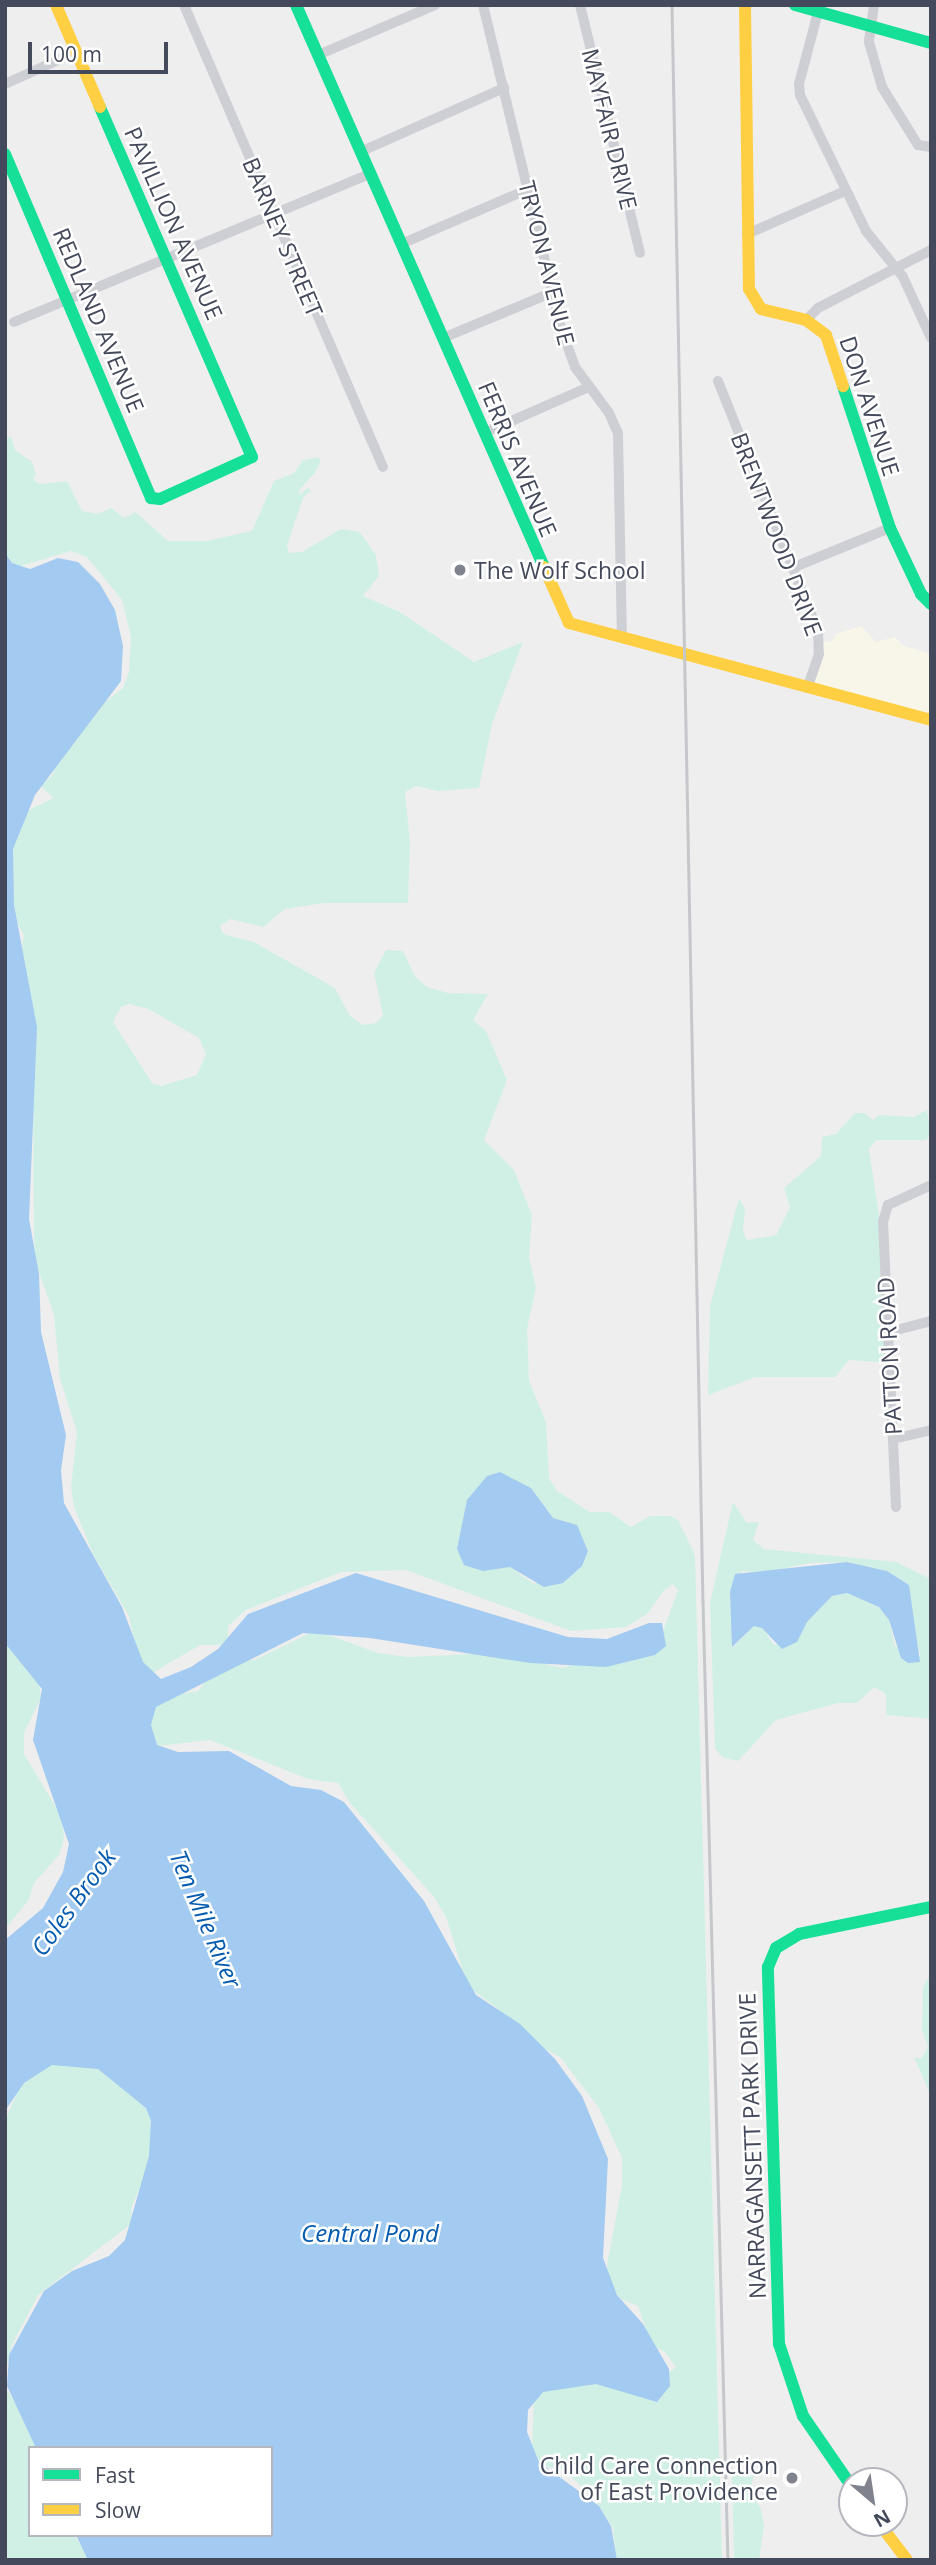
<!DOCTYPE html>
<html>
<head>
<meta charset="utf-8">
<style>
	body { margin:0 }
	#map { position:relative; width:936px; height:2565px; overflow:hidden; background:#efeeee; font-family:"Open Sans",sans-serif }
	div>[style] { position:absolute }
	[style*='--x'] { left:calc(var(--x)*1px); top:calc(var(--y)*1px); width:calc(var(--w)*1px); rotate:calc(var(--a)*1deg) }
	.commercial>* { inset:0; background:#f7f6e8 }
	.green>* { inset:0; background:#d1f0e5 }
	.water>* { inset:0; background:#a3caf0 }
	.street>* { height:10px; margin:-5px; padding:0 5px; transform-origin:5px; border-radius:5px; background:#cecfd4 }
	.fast>* { height:12px; margin:-6px; padding:0 6px; transform-origin:6px; border-radius:6px; background:#16e098 }
	.slow>* { height:12px; margin:-6px; padding:0 6px; transform-origin:6px; border-radius:6px; background:#ffcf43 }
	.rail>* { height:2.5px; margin:-1.25px; padding:0 1.25px; transform-origin:1.25px; border-radius:1.25px; background:#c6c7ca }
	.dots>* { width:19px; height:19px; translate:-50% -50%; box-sizing:border-box; border:4px solid #fff; border-radius:50% }
	span { translate:-50% -50%; white-space:nowrap; text-align:center; line-height:1.15; -webkit-text-stroke:5px #fff; paint-order:stroke }
	.street-label { font-size:23px; color:#444a5b }
	.poi-label { font-size:23px; color:#444a5b }
	.left { translate:0 -50%; text-align:left }
	.right { translate:-100% -50%; text-align:right }
	.water-label { font-size:24px; color:#045baf; font-style:italic }
	.frame { position:absolute; inset:0; border:7px solid #444a5b; pointer-events:none }
	.legend { position:absolute; left:28px; top:2446px; width:245px; height:91px; box-sizing:border-box; background:#fff; border:2px solid #b4b7bd; margin:0; padding:9px 12px; list-style:none; font-size:21px; color:#444a5b }
	.legend li { display:flex; align-items:center; gap:14px; height:35px }
	.legend b { width:35px; border:2px solid #b4b7bd }
	.north { position:absolute; left:838px; top:2467px; width:70px; height:70px; box-sizing:border-box; background:#fff; border:2px solid #b4b7bd; border-radius:50%; rotate:151deg; font-size:19px; font-weight:700; line-height:28px; text-align:center; color:#444a5b }
	.north::after { content:''; display:block; margin:auto; width:24px; height:32px; background:#80838e; clip-path:polygon(50% 0,100% 100%,50% 72%,0 100%) }
	.scale { position:absolute; left:28px; top:42px; width:140px; height:32px; box-sizing:border-box; border:4px solid #444a5b; border-top:0; padding-left:9px; font-size:21px; line-height:24px; white-space:nowrap; color:#444a5b; -webkit-text-stroke:5px #fff; paint-order:stroke }
</style>
</head>
<body>
<div id="map">
	<div class="commercial">
		<i style="clip-path:polygon(861px 626px,876px 642px,895px 637px,904px 646px,931px 654px,931px 723px,806px 685px,818px 643px,832px 641px,836px 634px)"></i>
	</div>
	<div class="green">
		<i style="clip-path:polygon(evenodd,11px 436px,15px 450px,32px 462px,36px 474px,33px 480px,41px 484px,67px 481px,82px 511px,98px 514px,111px 508px,124px 518px,136px 512px,168px 541px,206px 541px,252px 531px,274px 481px,294px 473px,303px 460px,318px 457px,321px 461px,314px 474px,300px 489px,299px 495px,308px 488px,311px 490px,303px 498px,287px 545px,289px 553px,302px 552px,341px 529px,360px 532px,376px 555px,379px 576px,363px 596px,400px 612px,474px 662px,523px 642px,492px 724px,479px 788px,437px 791px,416px 786px,405px 792px,410px 843px,408px 903px,324px 903px,285px 909px,263px 927px,230px 919px,220px 926px,223px 934px,254px 942px,335px 988px,350px 1016px,363px 1025px,376px 1023px,383px 1015px,374px 973px,386px 950px,403px 951px,415px 977px,427px 987px,448px 993px,488px 994px,473px 1020px,486px 1031px,507px 1080px,484px 1140px,514px 1170px,532px 1215px,529px 1258px,536px 1287px,527px 1329px,529px 1381px,546px 1422px,549px 1478px,557px 1491px,590px 1512px,609px 1512px,631px 1527px,650px 1516px,670px 1516px,678px 1520px,695px 1555px,722px 2560px,616px 2560px,613px 2528px,593px 2496px,562px 2469px,542px 2466px,532px 2449px,534px 2393px,541px 2377px,662px 2377px,676px 2367px,665px 2352px,651px 2345px,638px 2306px,621px 2299px,609px 2283px,607px 2265px,622px 2185px,622px 2158px,599px 2108px,560px 2057px,519px 2035px,496px 2007px,468px 1987px,446px 1917px,434px 1897px,350px 1803px,338px 1783px,308px 1779px,210px 1740px,158px 1746px,151px 1736px,148px 1713px,165px 1697px,198px 1691px,219px 1664px,255px 1660px,310px 1633px,329px 1635px,378px 1653px,408px 1657px,494px 1653px,563px 1668px,662px 1634px,678px 1590px,673px 1584px,664px 1590px,647px 1614px,626px 1627px,571px 1631px,406px 1570px,341px 1572px,246px 1610px,228px 1626px,228px 1645px,200px 1645px,149px 1675px,137px 1654px,129px 1616px,94px 1556px,74px 1507px,71px 1487px,77px 1432px,60px 1379px,54px 1315px,36px 1264px,34px 1240px,33px 1104px,21px 953px,24px 935px,13px 917px,5px 850px,19px 815px,53px 798px,41px 786px,53px 774px,56px 755px,93px 711px,123px 688px,129px 672px,131px 637px,122px 600px,87px 557px,71px 551px,17px 567px,5px 562px,5px 440px,11px 436px,129px 1004px,148px 1009px,199px 1038px,206px 1054px,197px 1075px,161px 1086px,152px 1083px,113px 1022px,121px 1007px,129px 1004px,11px 436px,511px 1481px,531px 1488px,553px 1518px,577px 1526px,588px 1551px,534px 1584px,510px 1567px,483px 1571px,511px 1481px)"></i>
		<i style="clip-path:polygon(927px 1110px,931px 1134px,926px 1140px,876px 1140px,869px 1149px,881px 1229px,889px 1363px,849px 1360px,835px 1377px,755px 1377px,708px 1395px,710px 1306px,739px 1198px,745px 1209px,743px 1232px,747px 1240px,776px 1235px,790px 1207px,784px 1188px,821px 1156px,822px 1137px,836px 1134px,855px 1113px,865px 1113px,873px 1120px,879px 1115px,914px 1117px)"></i>
		<i style="clip-path:polygon(evenodd,733px 1502px,747px 1523px,759px 1522px,753px 1540px,764px 1549px,896px 1562px,931px 1579px,931px 1719px,886px 1715px,886px 1694px,874px 1687px,857px 1703px,838px 1703px,776px 1720px,738px 1761px,722px 1757px,715px 1748px,710px 1602px,733px 1502px,847px 1562px,887px 1571px,909px 1585px,913px 1632px,921px 1657px,895px 1646px,889px 1620px,879px 1607px,847px 1593px,832px 1596px,807px 1622px,797px 1641px,774px 1645px,762px 1627px,754px 1626px,733px 1647px,730px 1592px,742px 1571px,763px 1573px,810px 1563px,847px 1562px)"></i>
		<i style="clip-path:polygon(5px 1632px,39px 1682px,41px 1698px,24px 1733px,24px 1754px,62px 1817px,64px 1839px,59px 1855px,34px 1883px,28px 1901px,5px 1929px)"></i>
		<i style="clip-path:polygon(931px 1973px,931px 2096px,914px 2057px,921px 2059px,928px 2047px,922px 2030px,923px 1987px)"></i>
		<i style="clip-path:polygon(46px 2057px,100px 2060px,154px 2113px,150px 2165px,132px 2206px,131px 2224px,38px 2295px,12px 2345px,5px 2372px,5px 2121px,23px 2079px)"></i>
		<i style="clip-path:polygon(5px 2387px,43px 2448px,30px 2448px,30px 2535px,74px 2535px,91px 2560px,5px 2560px)"></i>
		<i style="clip-path:polygon(755px 2470px,750px 2492px,761px 2509px,764px 2526px,759px 2560px,734px 2560px,732px 2474px,742px 2476px)"></i>
	</div>
	<div class="water">
		<i style="clip-path:polygon(5px 553px,12px 563px,30px 569px,58px 558px,78px 562px,100px 584px,115px 610px,123px 646px,121px 681px,35px 795px,13px 849px,14px 905px,37px 1027px,29px 1219px,39px 1274px,41px 1332px,66px 1435px,61px 1470px,64px 1503px,122px 1607px,143px 1662px,161px 1679px,191px 1667px,218px 1649px,248px 1614px,356px 1573px,568px 1637px,607px 1639px,649px 1623px,662px 1623px,666px 1646px,655px 1655px,606px 1667px,530px 1663px,370px 1638px,303px 1633px,156px 1707px,151px 1725px,157px 1745px,178px 1752px,229px 1751px,291px 1786px,321px 1790px,344px 1802px,424px 1901px,476px 1995px,520px 2024px,555px 2059px,582px 2096px,608px 2159px,603px 2258px,617px 2295px,643px 2324px,669px 2369px,670px 2386px,657px 2402px,596px 2384px,543px 2392px,528px 2410px,527px 2432px,539px 2462px,599px 2506px,611px 2526px,617px 2560px,88px 2560px,76px 2535px,271px 2535px,271px 2448px,36px 2448px,7px 2386px,9px 2355px,44px 2291px,72px 2271px,109px 2256px,125px 2240px,149px 2156px,151px 2121px,146px 2108px,98px 2069px,52px 2065px,24px 2083px,5px 2111px,5px 1940px,43px 1908px,63px 1872px,69px 1844px,33px 1740px,42px 1689px,5px 1643px)"></i>
		<i style="clip-path:polygon(500px 1472px,531px 1488px,553px 1518px,577px 1525px,588px 1551px,582px 1566px,563px 1583px,544px 1587px,510px 1567px,483px 1571px,464px 1565px,457px 1549px,467px 1500px,487px 1476px)"></i>
		<i style="clip-path:polygon(847px 1562px,887px 1571px,909px 1585px,920px 1662px,908px 1663px,901px 1658px,889px 1620px,879px 1607px,847px 1593px,832px 1596px,807px 1622px,797px 1642px,782px 1649px,762px 1628px,754px 1626px,732px 1647px,730px 1592px,735px 1574px)"></i>
	</div>
	<div class="street">
		<i style="--x:184;--y:5;--w:503;--a:66.7"></i>
		<i style="--x:483;--y:5;--w:335;--a:76.4"></i>
		<i style="--x:562;--y:331;--w:38;--a:70"></i>
		<i style="--x:575;--y:367;--w:57;--a:53.5"></i>
		<i style="--x:609;--y:413;--w:22;--a:66"></i>
		<i style="--x:618;--y:433;--w:205;--a:88.9"></i>
		<i style="--x:580;--y:5;--w:255;--a:76.4"></i>
		<i style="--x:874;--y:5;--w:37;--a:98"></i>
		<i style="--x:869;--y:42;--w:47;--a:73.9"></i>
		<i style="--x:882;--y:87;--w:68;--a:58.2"></i>
		<i style="--x:918;--y:145;--w:13;--a:9"></i>
		<i style="--x:818;--y:12;--w:74;--a:104.8"></i>
		<i style="--x:799;--y:84;--w:11;--a:85"></i>
		<i style="--x:800;--y:95;--w:151;--a:64.1"></i>
		<i style="--x:866;--y:231;--w:59;--a:51.2"></i>
		<i style="--x:903;--y:277;--w:67;--a:65.3"></i>
		<i style="--x:318;--y:55;--w:127;--a:-23.1"></i>
		<i style="--x:5;--y:84;--w:78;--a:-24.3"></i>
		<i style="--x:360;--y:152;--w:158;--a:-24"></i>
		<i style="--x:747;--y:234;--w:107;--a:-23.7"></i>
		<i style="--x:401;--y:244;--w:139;--a:-23.3"></i>
		<i style="--x:806;--y:320;--w:17;--a:-45"></i>
		<i style="--x:818;--y:308;--w:127;--a:-27.2"></i>
		<i style="--x:14;--y:322;--w:386;--a:-22.6"></i>
		<i style="--x:443;--y:338;--w:119;--a:-22.7"></i>
		<i style="--x:718;--y:381;--w:269;--a:68.2"></i>
		<i style="--x:818;--y:631;--w:23;--a:88"></i>
		<i style="--x:819;--y:654;--w:36;--a:109"></i>
		<i style="--x:484;--y:433;--w:115;--a:-23.7"></i>
		<i style="--x:792;--y:568;--w:106;--a:-22.2"></i>
		<i style="--x:889;--y:1332;--w:43;--a:-14.7"></i>
		<i style="--x:893;--y:1439;--w:39;--a:-13"></i>
		<i style="--x:896;--y:1507;--w:285;--a:-92.6"></i>
		<i style="--x:883;--y:1222;--w:18;--a:-74"></i>
		<i style="--x:888;--y:1205;--w:47;--a:-24.9"></i>
	</div>
	<div class="fast">
		<i style="--x:296;--y:5;--w:614;--a:66.19"></i>
		<i style="--x:795;--y:5;--w:141;--a:15.6"></i>
		<i style="--x:5;--y:154;--w:374;--a:67"></i>
		<i style="--x:151;--y:498;--w:9;--a:6"></i>
		<i style="--x:160;--y:499;--w:101;--a:-24.5"></i>
		<i style="--x:252;--y:457;--w:382;--a:-113.5"></i>
		<i style="--x:843;--y:386;--w:150;--a:71.7"></i>
		<i style="--x:890;--y:528;--w:73;--a:64.8"></i>
		<i style="--x:921;--y:594;--w:14;--a:45"></i>
		<i style="--x:852;--y:2487;--w:86;--a:-124.6"></i>
		<i style="--x:803;--y:2416;--w:76;--a:-108.4"></i>
		<i style="--x:779;--y:2344;--w:377;--a:-91.7"></i>
		<i style="--x:768;--y:1967;--w:21;--a:-67"></i>
		<i style="--x:776;--y:1948;--w:27;--a:-31"></i>
		<i style="--x:799;--y:1934;--w:135;--a:-11.6"></i>
	</div>
	<div class="slow">
		<i style="--x:56;--y:5;--w:111;--a:66.7"></i>
		<i style="--x:745;--y:5;--w:284;--a:89.2"></i>
		<i style="--x:749;--y:289;--w:23;--a:59"></i>
		<i style="--x:761;--y:309;--w:46;--a:13.7"></i>
		<i style="--x:806;--y:320;--w:25;--a:37"></i>
		<i style="--x:826;--y:335;--w:54;--a:71.6"></i>
		<i style="--x:544;--y:567;--w:61;--a:65.9"></i>
		<i style="--x:569;--y:623;--w:375;--a:15"></i>
		<i style="--x:879;--y:2523;--w:46;--a:52.9"></i>
	</div>
	<div class="rail">
		<i style="--x:672;--y:5;--w:1596;--a:88.89"></i>
		<i style="--x:703;--y:1601;--w:959;--a:88.51"></i>
	</div>
	<div class="dots">
		<i style="left:460px;top:570px;background:#80838e"></i>
		<i style="left:792px;top:2478px;background:#80838e"></i>
	</div>
	<div class="street-label">
		<span style="left:610px;top:129px;rotate:76deg">MAYFAIR DRIVE</span>
		<span style="left:174px;top:223px;rotate:66deg">PAVILLION AVENUE</span>
		<span style="left:283px;top:237px;rotate:67deg">BARNEY STREET</span>
		<span style="left:547px;top:263px;rotate:76deg">TRYON AVENUE</span>
		<span style="left:99px;top:320px;rotate:67deg">REDLAND AVENUE</span>
		<span style="left:870px;top:406px;rotate:72deg">DON AVENUE</span>
		<span style="left:518px;top:459px;rotate:67deg">FERRIS AVENUE</span>
		<span style="left:777px;top:534px;rotate:69deg">BRENTWOOD DRIVE</span>
		<span style="left:889px;top:1356px;rotate:-93deg">PATTON ROAD</span>
		<span style="left:752px;top:2146px;rotate:-92deg">NARRAGANSETT PARK DRIVE</span>
	</div>
	<div class="poi-label">
		<span class="left" style="left:474px;top:570px">The Wolf School</span>
		<span class="right" style="left:778px;top:2478px">Child Care Connection<br>of East Providence</span>
	</div>
	<div class="water-label">
		<span style="left:73px;top:1902px;rotate:-54deg">Coles Brook</span>
		<span style="left:206px;top:1919px;rotate:67deg">Ten Mile River</span>
		<span style="left:370px;top:2233px">Central Pond</span>
	</div>
	<div class="frame"></div>
	<ul class="legend">
	<li><b style="height:9px;background:#16e098"></b>Fast</li>
	<li><b style="height:9px;background:#ffcf43"></b>Slow</li>
	</ul>
	<div class="north">N</div>
	<div class="scale">100 m</div>
</div>
</body>
</html>
